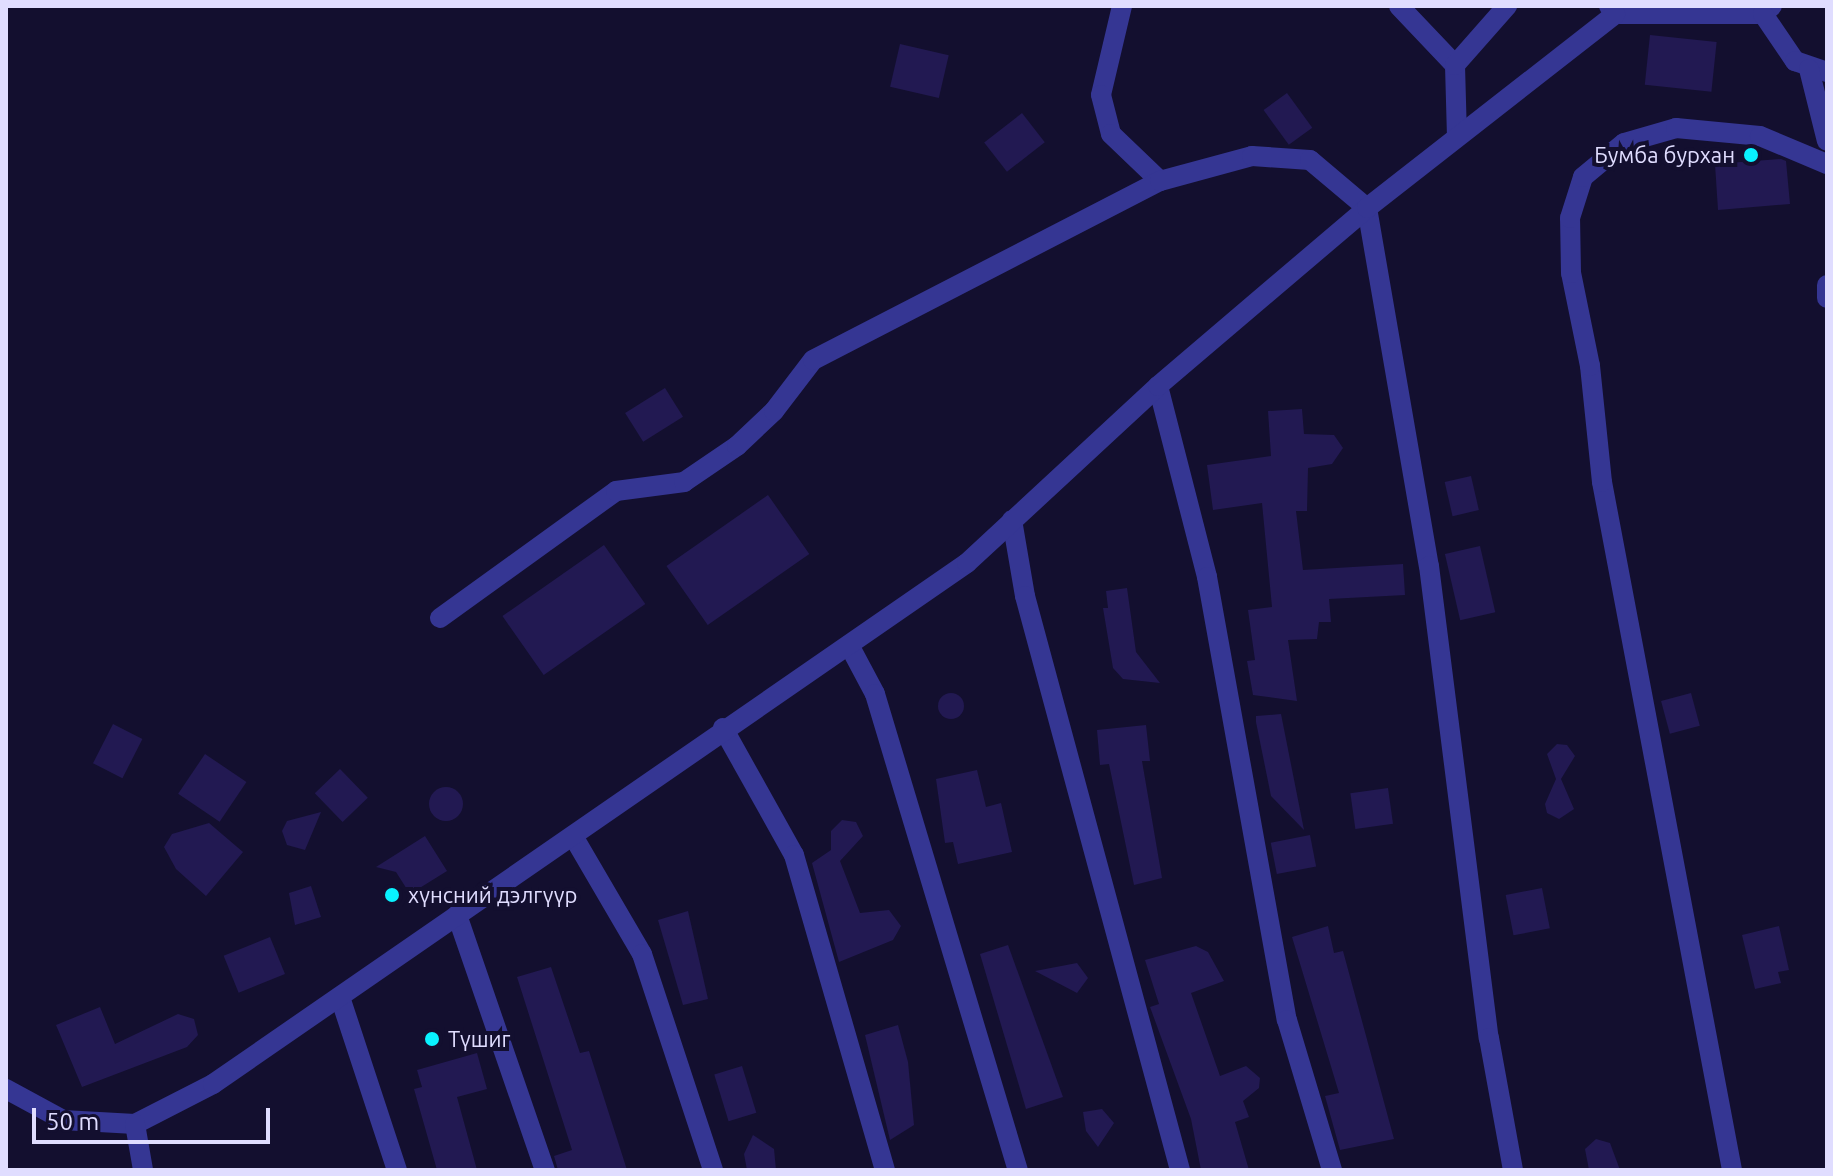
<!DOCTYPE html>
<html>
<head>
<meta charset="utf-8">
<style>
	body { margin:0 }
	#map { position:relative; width:1833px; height:1176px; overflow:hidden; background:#130f2f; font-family:Ubuntu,sans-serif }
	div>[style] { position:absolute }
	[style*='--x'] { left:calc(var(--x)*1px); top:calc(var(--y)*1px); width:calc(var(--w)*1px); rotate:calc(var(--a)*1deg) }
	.building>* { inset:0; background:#221952; transform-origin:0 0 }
	.round { border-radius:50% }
	.minor>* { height:20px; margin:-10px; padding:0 10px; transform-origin:10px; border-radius:10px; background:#353693 }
	.dots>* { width:22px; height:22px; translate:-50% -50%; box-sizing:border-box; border:4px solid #130f2f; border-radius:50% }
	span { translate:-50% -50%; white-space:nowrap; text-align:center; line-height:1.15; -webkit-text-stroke:8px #130f2f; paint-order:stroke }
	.poi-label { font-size:22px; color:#e0ddff }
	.right { translate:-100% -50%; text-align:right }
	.left { translate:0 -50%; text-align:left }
	.frame { position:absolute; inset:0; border:8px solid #e0ddff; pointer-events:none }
	.scale { position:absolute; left:32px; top:1108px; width:238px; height:36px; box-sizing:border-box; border:4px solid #e0ddff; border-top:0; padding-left:10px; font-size:24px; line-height:28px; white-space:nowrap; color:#e0ddff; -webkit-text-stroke:6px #130f2f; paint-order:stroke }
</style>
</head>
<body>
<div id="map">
	<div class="building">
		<i style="left:1650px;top:35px;width:67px;height:50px;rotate:6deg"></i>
		<i style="left:900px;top:44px;width:50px;height:44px;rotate:13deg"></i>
		<i style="left:1287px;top:93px;width:43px;height:29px;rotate:54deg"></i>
		<i style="left:1022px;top:113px;width:37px;height:48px;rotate:52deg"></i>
		<i style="clip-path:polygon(1781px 159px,1786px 161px,1790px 204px,1718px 210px,1715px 164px)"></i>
		<i style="left:665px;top:388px;width:34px;height:47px;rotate:58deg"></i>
		<i style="clip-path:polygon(1302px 409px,1304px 434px,1334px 435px,1343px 448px,1332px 464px,1308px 468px,1307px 511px,1296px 511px,1303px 570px,1403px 564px,1405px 595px,1329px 599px,1331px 622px,1319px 622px,1317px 639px,1288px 640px,1297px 701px,1253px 695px,1247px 661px,1255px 660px,1248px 610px,1272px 607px,1262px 503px,1213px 510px,1207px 465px,1271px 456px,1268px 411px)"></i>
		<i style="left:1471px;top:476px;width:35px;height:27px;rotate:77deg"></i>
		<i style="left:768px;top:495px;width:72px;height:124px;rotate:55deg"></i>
		<i style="left:604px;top:545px;width:72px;height:124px;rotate:55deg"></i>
		<i style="left:1480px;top:546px;width:68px;height:36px;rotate:77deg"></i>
		<i style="clip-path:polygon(1127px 588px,1136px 652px,1160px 683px,1123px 679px,1113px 668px,1103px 608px,1108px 608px,1106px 591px)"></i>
		<i style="left:1691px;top:693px;width:34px;height:31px;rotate:75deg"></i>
		<i class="round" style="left:938px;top:693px;width:26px;height:26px"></i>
		<i style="clip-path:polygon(1281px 714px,1304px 830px,1271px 796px,1256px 722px,1256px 716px)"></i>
		<i style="left:113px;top:724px;width:33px;height:44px;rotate:27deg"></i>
		<i style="clip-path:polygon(1146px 725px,1150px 761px,1142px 761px,1162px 878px,1134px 885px,1109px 764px,1100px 765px,1097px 730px)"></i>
		<i style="clip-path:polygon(1557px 744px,1567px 745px,1575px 756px,1561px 779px,1574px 809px,1559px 819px,1547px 813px,1545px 804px,1556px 779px,1547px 754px)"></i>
		<i style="left:205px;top:754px;width:50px;height:48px;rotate:34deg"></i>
		<i style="left:340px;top:769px;width:40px;height:35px;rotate:46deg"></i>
		<i style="clip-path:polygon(977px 770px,986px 807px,1001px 803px,1012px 852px,958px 864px,953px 842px,945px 843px,936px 779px)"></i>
		<i class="round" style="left:429px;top:787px;width:34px;height:34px"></i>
		<i style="left:1388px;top:788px;width:36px;height:38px;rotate:82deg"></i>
		<i style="clip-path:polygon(321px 812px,305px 850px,287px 845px,282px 831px,287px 821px)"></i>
		<i style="clip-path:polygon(842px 820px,856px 822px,863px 836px,840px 861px,860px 913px,889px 910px,901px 926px,893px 940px,839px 962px,812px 863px,831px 850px,831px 831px)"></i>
		<i style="clip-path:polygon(209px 823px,243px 852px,206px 896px,176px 869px,164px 847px,172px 834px)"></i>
		<i style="left:1310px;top:835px;width:32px;height:40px;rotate:79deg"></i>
		<i style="clip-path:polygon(425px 836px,447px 871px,410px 894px,396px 872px,376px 867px)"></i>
		<i style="clip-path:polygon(311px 886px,321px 917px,295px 925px,289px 893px)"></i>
		<i style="left:1542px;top:888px;width:41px;height:37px;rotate:79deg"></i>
		<i style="clip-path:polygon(688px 911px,708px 999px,683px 1005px,658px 920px)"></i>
		<i style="clip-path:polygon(1328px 926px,1334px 953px,1343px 951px,1394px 1139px,1340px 1150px,1325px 1096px,1339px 1093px,1292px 937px)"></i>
		<i style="clip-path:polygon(1779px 926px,1789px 970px,1778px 972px,1781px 983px,1755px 989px,1742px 935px)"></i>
		<i style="left:270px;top:937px;width:40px;height:50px;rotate:68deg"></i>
		<i style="clip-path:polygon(1008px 945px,1063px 1097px,1026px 1109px,980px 954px)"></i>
		<i style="clip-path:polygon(1196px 946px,1208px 952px,1224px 981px,1191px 993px,1220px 1076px,1246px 1066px,1260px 1078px,1259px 1088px,1243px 1101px,1249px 1117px,1235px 1122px,1249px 1170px,1201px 1170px,1191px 1119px,1150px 1007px,1159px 1004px,1145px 960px)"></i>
		<i style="clip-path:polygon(1077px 963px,1088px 978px,1077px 993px,1035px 971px)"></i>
		<i style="clip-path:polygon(551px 967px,580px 1053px,589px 1051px,627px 1170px,558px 1170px,554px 1156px,572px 1150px,517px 977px)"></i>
		<i style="clip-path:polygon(100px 1007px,115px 1044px,178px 1014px,194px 1019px,198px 1035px,187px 1047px,82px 1087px,56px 1025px)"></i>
		<i style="clip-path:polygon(898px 1025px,908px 1062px,914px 1125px,890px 1140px,865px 1035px)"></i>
		<i style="clip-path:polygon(477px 1053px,487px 1089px,457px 1097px,477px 1170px,437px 1170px,414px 1089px,422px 1087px,417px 1070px)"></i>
		<i style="left:742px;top:1066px;width:49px;height:29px;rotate:73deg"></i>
		<i style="clip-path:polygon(1102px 1109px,1114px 1123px,1098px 1147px,1086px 1131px,1083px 1112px)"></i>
		<i style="clip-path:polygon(753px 1135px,774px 1149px,776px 1170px,747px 1170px,744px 1154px)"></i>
		<i style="clip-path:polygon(1596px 1139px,1610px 1143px,1620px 1170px,1589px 1170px,1585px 1149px)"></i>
	</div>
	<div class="minor">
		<i style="--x:1122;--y:6;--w:91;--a:103.3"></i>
		<i style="--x:1101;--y:95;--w:40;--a:75.6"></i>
		<i style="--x:1111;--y:134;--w:68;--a:43.8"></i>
		<i style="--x:1399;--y:6;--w:81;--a:46.5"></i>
		<i style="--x:1609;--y:6;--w:10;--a:53"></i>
		<i style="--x:1615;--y:14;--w:148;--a:0"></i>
		<i style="--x:1763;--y:14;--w:12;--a:-42"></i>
		<i style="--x:1763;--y:14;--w:57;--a:55.8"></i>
		<i style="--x:1795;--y:61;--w:34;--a:19"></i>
		<i style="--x:1809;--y:69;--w:74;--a:76"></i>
		<i style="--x:1457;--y:137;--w:72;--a:-91.6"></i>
		<i style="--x:1455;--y:65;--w:79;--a:-48.6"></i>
		<i style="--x:1827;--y:285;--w:13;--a:90"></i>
		<i style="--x:1158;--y:386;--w:197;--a:75.6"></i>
		<i style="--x:1207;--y:577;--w:450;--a:79.8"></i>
		<i style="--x:1287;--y:1020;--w:157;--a:73.3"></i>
		<i style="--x:1012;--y:520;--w:77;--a:80.3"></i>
		<i style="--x:1025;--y:596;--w:595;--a:74.89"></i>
		<i style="--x:440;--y:618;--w:217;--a:-35.8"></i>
		<i style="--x:616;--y:491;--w:69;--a:-7.5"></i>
		<i style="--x:684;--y:482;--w:64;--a:-34.2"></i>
		<i style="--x:737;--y:446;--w:51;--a:-43.4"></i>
		<i style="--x:774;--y:411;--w:64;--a:-52.6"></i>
		<i style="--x:813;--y:360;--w:390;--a:-27.3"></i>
		<i style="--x:1160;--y:181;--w:95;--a:-15.2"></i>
		<i style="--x:1252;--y:156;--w:58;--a:3.9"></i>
		<i style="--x:1310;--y:160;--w:75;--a:40.1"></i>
		<i style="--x:1367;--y:208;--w:363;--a:80.2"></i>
		<i style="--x:1429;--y:566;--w:476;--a:82.8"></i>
		<i style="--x:1489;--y:1038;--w:134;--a:79.7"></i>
		<i style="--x:849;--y:645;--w:55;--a:62"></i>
		<i style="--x:875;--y:694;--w:497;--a:73.3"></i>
		<i style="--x:723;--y:728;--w:145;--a:60.8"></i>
		<i style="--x:794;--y:855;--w:328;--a:73.9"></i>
		<i style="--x:573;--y:836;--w:137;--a:59.7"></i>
		<i style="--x:642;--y:954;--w:227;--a:71.8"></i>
		<i style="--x:457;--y:915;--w:270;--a:71"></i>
		<i style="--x:340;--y:997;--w:182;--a:71.8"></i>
		<i style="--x:6;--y:1089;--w:65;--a:28.5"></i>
		<i style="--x:63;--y:1120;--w:72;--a:3.2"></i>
		<i style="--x:135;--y:1124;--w:88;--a:-27.1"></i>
		<i style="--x:213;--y:1084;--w:916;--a:-34.64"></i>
		<i style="--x:967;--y:563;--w:260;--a:-42.8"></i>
		<i style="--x:1158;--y:386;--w:275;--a:-40.4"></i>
		<i style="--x:1367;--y:208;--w:315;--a:-38"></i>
		<i style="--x:135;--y:1124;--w:47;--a:80.1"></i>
		<i style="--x:1732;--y:1170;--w:700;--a:-100.7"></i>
		<i style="--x:1602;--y:482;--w:117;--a:-95.9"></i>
		<i style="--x:1590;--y:366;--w:95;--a:-101.5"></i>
		<i style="--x:1571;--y:273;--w:55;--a:-91"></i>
		<i style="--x:1570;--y:218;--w:43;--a:-72.4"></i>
		<i style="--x:1583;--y:177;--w:53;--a:-39.7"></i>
		<i style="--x:1624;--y:143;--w:54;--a:-16.1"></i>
		<i style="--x:1676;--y:128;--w:84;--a:5.4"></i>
		<i style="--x:1760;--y:136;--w:73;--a:22.7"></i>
	</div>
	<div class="dots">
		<i style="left:1751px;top:155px;background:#09f2ff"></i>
		<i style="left:392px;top:895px;background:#09f2ff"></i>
		<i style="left:432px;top:1039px;background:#09f2ff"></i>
	</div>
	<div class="poi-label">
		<span class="right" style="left:1735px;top:155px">Бумба бурхан</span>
		<span class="left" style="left:408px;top:895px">хүнсний дэлгүүр</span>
		<span class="left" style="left:448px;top:1039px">Түшиг</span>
	</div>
	<div class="frame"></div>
	<div class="scale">50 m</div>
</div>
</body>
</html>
